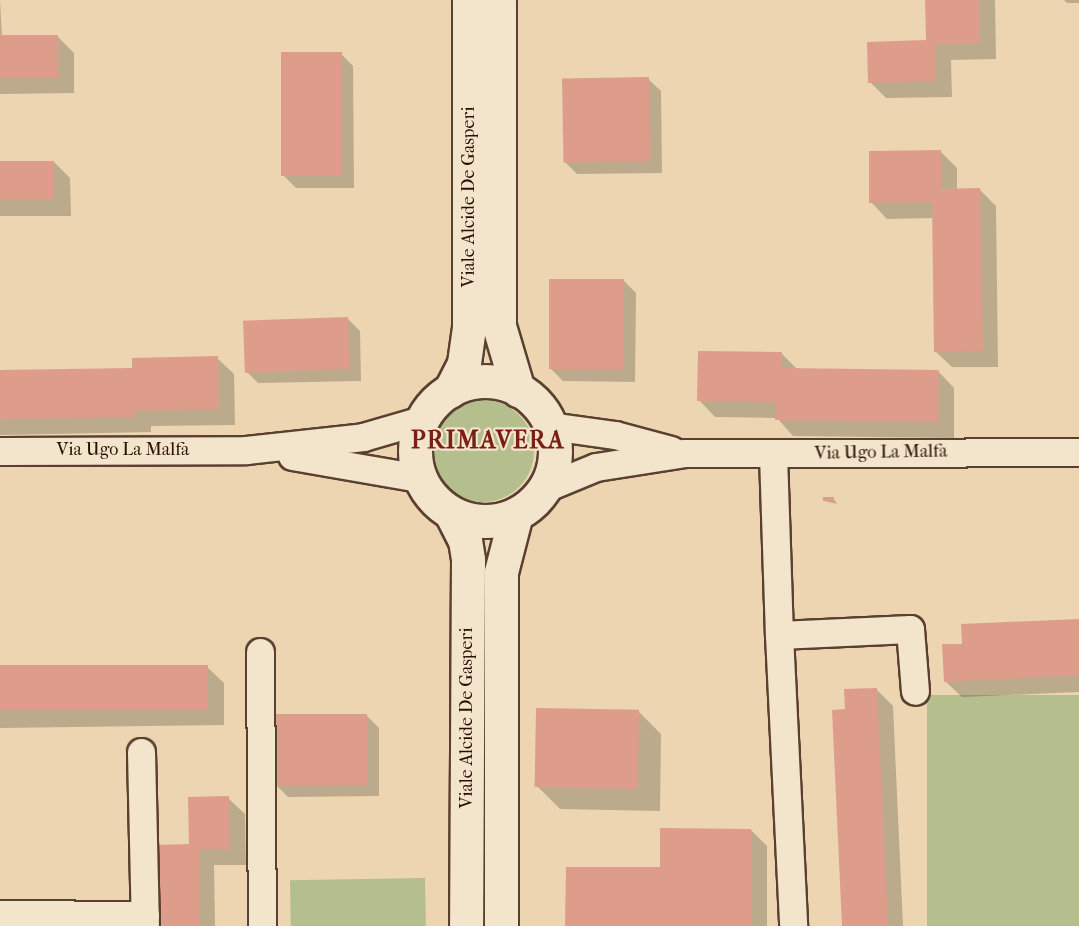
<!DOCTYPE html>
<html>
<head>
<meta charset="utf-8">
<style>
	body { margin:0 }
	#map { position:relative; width:1079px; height:926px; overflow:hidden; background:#ecd5b0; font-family:"IM FELL French Canon",serif }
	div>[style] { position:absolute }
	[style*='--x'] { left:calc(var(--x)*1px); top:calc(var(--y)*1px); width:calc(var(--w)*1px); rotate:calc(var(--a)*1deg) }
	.green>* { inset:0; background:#b5be8d; transform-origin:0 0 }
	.round { border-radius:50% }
	.shadow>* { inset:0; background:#0003 }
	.building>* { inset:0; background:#dd9d8a; transform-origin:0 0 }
	.roads { filter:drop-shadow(2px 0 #5a4030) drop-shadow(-2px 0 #5a4030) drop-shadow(0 2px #5a4030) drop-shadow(0 -2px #5a4030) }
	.minor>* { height:27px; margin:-13.5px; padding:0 13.5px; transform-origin:13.5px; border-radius:13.5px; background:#f3e4cc }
	.tertiary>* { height:33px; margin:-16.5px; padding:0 16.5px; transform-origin:16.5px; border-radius:16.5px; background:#f3e4cc }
	.tertiary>.ring { margin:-16.5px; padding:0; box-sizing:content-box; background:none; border:33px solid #f3e4cc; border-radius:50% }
	span { translate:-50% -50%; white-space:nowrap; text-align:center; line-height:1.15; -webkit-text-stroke:4.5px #f3e4cc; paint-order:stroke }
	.street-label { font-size:18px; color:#2a0f05 }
	.district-label { font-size:24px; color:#7a1f14; font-weight:700; letter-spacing:1.5px }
</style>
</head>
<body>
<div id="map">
	<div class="green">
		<i class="round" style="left:432px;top:400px;width:102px;height:102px"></i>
		<i style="left:1079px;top:695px;width:231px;height:152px;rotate:90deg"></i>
		<i style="left:425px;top:878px;width:48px;height:135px;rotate:89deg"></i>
	</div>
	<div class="shadow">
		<i style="clip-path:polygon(0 0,2px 37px,57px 36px,74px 53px,74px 93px,0 94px)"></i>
		<i style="clip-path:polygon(927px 0,995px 0,996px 59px,951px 60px,952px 97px,886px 98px,870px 82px,928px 42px)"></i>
		<i style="clip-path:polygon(1064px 0,1079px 0,1079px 3px,1067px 3px)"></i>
		<i style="clip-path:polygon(341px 54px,353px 66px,354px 188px,296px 188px,283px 175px)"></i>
		<i style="clip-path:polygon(648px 79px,661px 91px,662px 173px,577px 174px,564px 161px)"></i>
		<i style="clip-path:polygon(941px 152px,957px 168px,957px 190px,980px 190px,996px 206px,998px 367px,952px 367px,935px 351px,933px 218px,887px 219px,871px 202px)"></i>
		<i style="clip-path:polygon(0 162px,54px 162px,70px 178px,71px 216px,0 216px)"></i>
		<i style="clip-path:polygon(624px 281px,636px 293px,635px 382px,563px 381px,550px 368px)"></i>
		<i style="clip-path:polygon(348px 319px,360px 331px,361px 381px,258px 383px,245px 370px)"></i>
		<i style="clip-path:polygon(782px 354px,797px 369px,938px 371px,954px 388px,954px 438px,793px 436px,777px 418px,715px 417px,699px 400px)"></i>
		<i style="clip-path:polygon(217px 358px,234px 374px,235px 425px,151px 426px,151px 432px,0 435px,0 372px,134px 369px)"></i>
		<i style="clip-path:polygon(834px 499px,837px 504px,825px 501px)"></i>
		<i style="clip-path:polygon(1079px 620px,1079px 692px,962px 697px,945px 681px,963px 645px)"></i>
		<i style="clip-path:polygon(207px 667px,224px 683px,224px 725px,0 728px,0 670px)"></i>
		<i style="clip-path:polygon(877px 690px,893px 706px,903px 926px,844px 926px,847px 711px)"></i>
		<i style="clip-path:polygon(638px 711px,661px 734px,660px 811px,560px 809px,537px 786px)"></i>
		<i style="clip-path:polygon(366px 715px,379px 728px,379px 796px,288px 797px,275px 784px)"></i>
		<i style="clip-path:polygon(228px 798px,245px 814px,246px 865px,214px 865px,215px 926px,157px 926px,191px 846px)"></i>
		<i style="clip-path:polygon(751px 830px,767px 846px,767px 926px,567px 926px,661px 869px)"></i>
	</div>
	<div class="building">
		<i style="clip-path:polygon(925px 0,979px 0,980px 43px,936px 44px,936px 81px,868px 83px,867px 42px,926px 40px)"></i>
		<i style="left:0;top:35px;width:58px;height:43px"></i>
		<i style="left:342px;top:52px;width:124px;height:61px;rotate:90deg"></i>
		<i style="left:649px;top:77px;width:84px;height:87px;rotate:89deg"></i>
		<i style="clip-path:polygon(941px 150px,942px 189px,980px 188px,983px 351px,934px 352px,932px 202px,869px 203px,869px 151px)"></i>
		<i style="left:0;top:161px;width:54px;height:39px"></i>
		<i style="left:549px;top:279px;width:75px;height:90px"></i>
		<i style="left:348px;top:317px;width:52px;height:105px;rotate:88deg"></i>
		<i style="clip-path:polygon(698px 351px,782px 352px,782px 368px,939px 370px,938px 422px,775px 420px,775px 402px,697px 401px)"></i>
		<i style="clip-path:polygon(218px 356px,219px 409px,135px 411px,135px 417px,0 419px,0 370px,132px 368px,132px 358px)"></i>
		<i style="left:823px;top:497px;width:11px;height:4px"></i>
		<i style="clip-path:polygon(1079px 619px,1079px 675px,944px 682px,942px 644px,962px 644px,961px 624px)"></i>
		<i style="left:208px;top:665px;width:44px;height:208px;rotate:90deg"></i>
		<i style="clip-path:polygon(877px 688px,888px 926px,842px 926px,832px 710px,845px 709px,844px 689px)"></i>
		<i style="left:536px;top:708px;width:103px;height:79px;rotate:1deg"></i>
		<i style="left:273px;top:714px;width:94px;height:71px"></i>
		<i style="clip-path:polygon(229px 796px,230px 849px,199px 849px,200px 926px,156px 926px,155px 845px,189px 844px,188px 797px)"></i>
		<i style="clip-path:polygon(660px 828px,751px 829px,751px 926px,565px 926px,566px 867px,660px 867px)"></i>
	</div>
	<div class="roads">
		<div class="minor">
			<i style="--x:550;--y:426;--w:66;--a:7.9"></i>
			<i style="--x:615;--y:435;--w:58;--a:15"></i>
			<i style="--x:0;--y:451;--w:246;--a:-0.2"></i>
			<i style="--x:246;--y:450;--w:118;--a:-6.3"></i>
			<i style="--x:363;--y:437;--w:61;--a:-16.1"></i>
			<i style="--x:773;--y:455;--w:180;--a:88.1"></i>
			<i style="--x:779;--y:635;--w:131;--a:-2.6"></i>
			<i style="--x:910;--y:629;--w:62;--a:85.4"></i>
			<i style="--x:292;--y:456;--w:130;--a:9.8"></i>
			<i style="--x:545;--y:488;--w:55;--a:-22.4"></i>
			<i style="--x:596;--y:467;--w:89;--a:-9"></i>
			<i style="--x:684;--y:453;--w:395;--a:-0.1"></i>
			<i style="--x:779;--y:635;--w:291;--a:87.2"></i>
			<i style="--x:260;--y:652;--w:274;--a:89.6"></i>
			<i style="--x:141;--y:752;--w:174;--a:88.7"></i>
			<i style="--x:0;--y:914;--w:145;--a:0.4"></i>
		</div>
		<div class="tertiary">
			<i style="--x:499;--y:0;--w:326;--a:90"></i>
			<i style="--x:499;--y:326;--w:67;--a:73.5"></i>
			<i class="ring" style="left:415px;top:381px;width:107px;height:107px"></i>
			<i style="--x:450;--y:391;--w:31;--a:-63"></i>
			<i style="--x:464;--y:363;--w:37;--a:-82"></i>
			<i style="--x:469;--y:326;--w:326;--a:-90"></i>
			<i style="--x:451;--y:513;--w:30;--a:63"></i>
			<i style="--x:465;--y:540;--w:20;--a:81"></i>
			<i style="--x:468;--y:560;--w:366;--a:90.3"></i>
			<i style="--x:501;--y:926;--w:354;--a:-90"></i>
			<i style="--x:501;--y:572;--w:60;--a:-75.5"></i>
		</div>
	</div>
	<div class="street-label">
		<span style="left:469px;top:197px;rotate:-90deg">Viale Alcide De Gasperi</span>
		<span style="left:123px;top:450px">Via Ugo La Malfa</span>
		<span style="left:881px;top:453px;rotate:-1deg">Via Ugo La Malfa</span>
		<span style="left:467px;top:718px;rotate:-90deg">Viale Alcide De Gasperi</span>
	</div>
	<div class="district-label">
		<span style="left:488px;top:441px">PRIMAVERA</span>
	</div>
</div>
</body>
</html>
